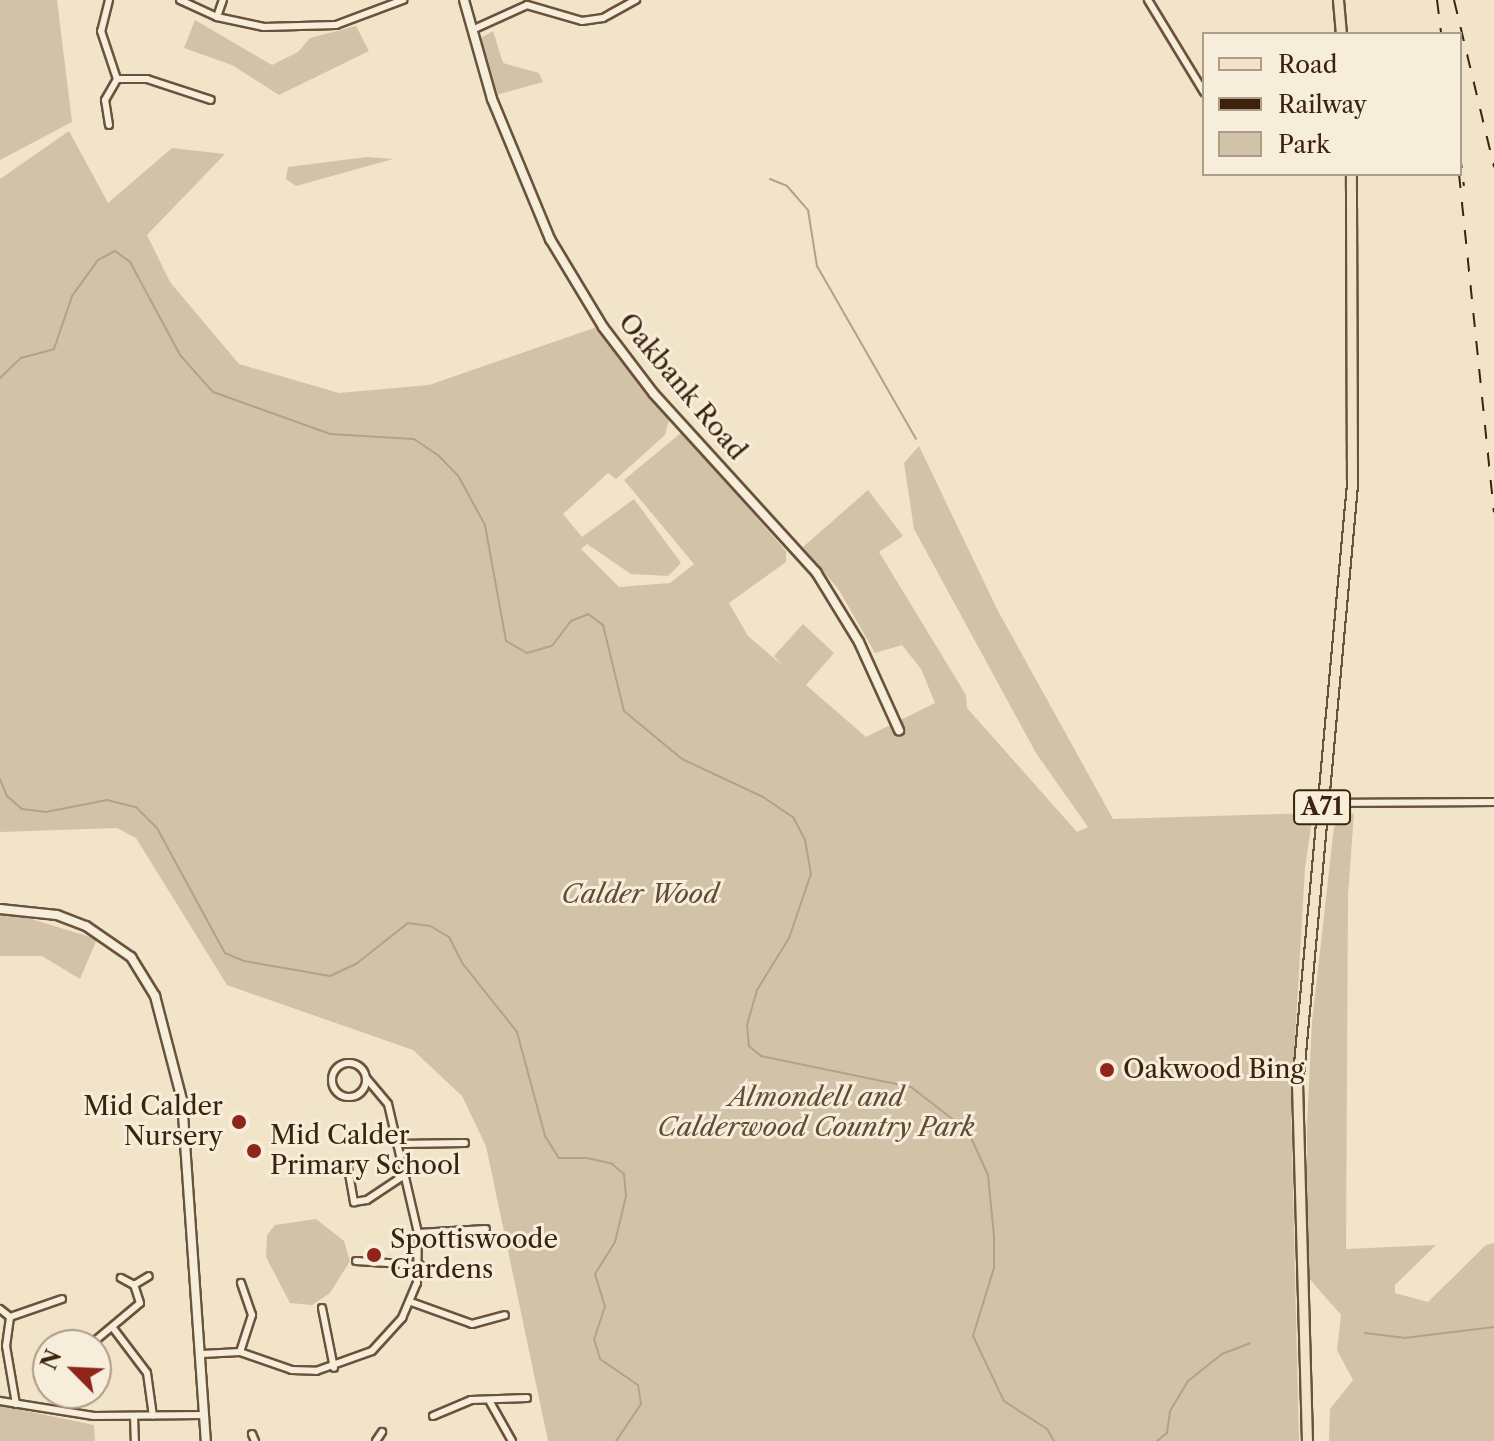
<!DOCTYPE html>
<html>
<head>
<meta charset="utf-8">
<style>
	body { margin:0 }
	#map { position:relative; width:1494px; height:1441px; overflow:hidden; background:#f1e4c8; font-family:"Libre Caslon Text",serif }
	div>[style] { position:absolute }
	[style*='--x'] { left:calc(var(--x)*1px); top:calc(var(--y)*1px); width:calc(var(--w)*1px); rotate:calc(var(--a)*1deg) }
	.green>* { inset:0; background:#d2c3a8 }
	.stream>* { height:2px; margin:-1px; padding:0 1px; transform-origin:1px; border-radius:1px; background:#b4a288 }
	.roads { filter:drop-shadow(2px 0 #6a533a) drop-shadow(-2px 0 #6a533a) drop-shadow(0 2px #6a533a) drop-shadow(0 -2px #6a533a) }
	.street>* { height:6px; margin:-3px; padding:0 3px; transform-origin:3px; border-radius:3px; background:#f6eddb }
	.street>.ring { margin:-3px; padding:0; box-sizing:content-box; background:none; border:6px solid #f6eddb; border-radius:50% }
	.secondary>* { height:8px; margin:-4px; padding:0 4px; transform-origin:4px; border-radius:4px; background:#f6eddb }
	.primary>* { height:9px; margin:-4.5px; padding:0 4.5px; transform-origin:4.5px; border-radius:4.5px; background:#f1e4c8 }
	.rail>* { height:2px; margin-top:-1px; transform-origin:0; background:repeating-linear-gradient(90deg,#3d230b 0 14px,transparent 0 28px) }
	.dots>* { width:22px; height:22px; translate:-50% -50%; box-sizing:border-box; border:4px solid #f6eddb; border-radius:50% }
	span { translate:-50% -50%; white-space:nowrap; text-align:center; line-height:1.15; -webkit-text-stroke:6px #f6eddb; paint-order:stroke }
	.shield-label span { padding:2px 6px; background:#f6eddb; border:2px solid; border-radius:6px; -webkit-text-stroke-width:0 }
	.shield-label { font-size:24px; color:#3d230b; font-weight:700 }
	.street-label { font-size:26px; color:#3d230b }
	.park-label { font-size:26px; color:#624b32; font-style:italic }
	.poi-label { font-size:26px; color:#3d230b }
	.left { translate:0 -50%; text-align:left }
	.right { translate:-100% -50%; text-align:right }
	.legend { position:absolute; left:1202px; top:32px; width:260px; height:144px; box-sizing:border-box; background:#f6eddb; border:2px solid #ac9c88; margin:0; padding:10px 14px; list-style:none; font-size:24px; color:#3d230b }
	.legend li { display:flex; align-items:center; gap:16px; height:40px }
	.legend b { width:40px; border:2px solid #ac9c88 }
	.north { position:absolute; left:32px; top:1329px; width:80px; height:80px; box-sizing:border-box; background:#f6eddb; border:2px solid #ac9c88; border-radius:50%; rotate:294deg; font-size:22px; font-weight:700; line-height:32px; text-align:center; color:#3d230b }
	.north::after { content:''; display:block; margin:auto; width:28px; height:36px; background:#8f2418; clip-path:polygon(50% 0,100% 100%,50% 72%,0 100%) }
</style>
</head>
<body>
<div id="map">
	<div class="green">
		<i style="clip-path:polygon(0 0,57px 0,72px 122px,0 160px)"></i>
		<i style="clip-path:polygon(195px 20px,272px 65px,298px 52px,310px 38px,356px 26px,369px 51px,279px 95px,232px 65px,184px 48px)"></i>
		<i style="clip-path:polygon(493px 31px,503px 63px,539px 73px,543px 82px,496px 95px,481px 38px)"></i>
		<i style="clip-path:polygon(69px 131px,108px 203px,172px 148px,225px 154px,147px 235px,170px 282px,239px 364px,339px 393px,429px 385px,597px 327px,669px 420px,665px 435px,616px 479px,608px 473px,563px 514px,582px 537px,634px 499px,681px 563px,668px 576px,631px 574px,587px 544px,581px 549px,619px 587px,670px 583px,694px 564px,624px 480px,682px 432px,786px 551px,786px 562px,729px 603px,748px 636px,782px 665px,774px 656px,803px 624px,834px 653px,806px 685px,866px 737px,935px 703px,921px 669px,902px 645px,875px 653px,839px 590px,803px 547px,868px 490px,903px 536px,879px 552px,966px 695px,967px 708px,1077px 832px,1088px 827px,1036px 753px,914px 529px,904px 463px,919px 446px,997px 609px,1113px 819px,1313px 813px,1305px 868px,1291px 1108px,1299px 1441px,548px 1441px,486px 1146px,462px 1096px,413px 1050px,227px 985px,136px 838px,117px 828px,0 832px,0 179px)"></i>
		<i style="clip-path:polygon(367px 157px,393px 159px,296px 186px,286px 179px,288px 167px)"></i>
		<i style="clip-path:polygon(1354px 813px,1348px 895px,1346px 1249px,1436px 1245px,1395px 1285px,1395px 1293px,1428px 1302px,1486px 1245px,1494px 1243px,1494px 1441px,1329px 1441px,1330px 1409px,1353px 1380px,1337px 1350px,1341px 1315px,1307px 1276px,1307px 1125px,1312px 1022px,1334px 827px)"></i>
		<i style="clip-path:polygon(8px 912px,97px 939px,80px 979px,42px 956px,0 956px,0 913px)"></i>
		<i style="clip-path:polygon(316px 1219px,344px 1241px,350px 1261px,330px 1293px,312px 1305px,290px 1303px,266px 1257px,267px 1235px,275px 1225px)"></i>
		<i style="clip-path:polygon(0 1394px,21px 1410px,94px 1425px,95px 1441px,0 1441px)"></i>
	</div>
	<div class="stream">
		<i style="--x:770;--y:179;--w:18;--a:22"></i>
		<i style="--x:787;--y:186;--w:32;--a:49"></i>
		<i style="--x:808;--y:210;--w:57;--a:80.9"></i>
		<i style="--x:817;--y:266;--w:199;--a:60.2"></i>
		<i style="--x:0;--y:378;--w:29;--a:-44"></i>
		<i style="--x:21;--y:358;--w:34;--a:-15"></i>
		<i style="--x:54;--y:349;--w:56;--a:-71.2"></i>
		<i style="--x:72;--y:296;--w:44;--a:-54.2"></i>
		<i style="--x:98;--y:260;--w:19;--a:-28"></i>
		<i style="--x:115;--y:251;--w:19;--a:36"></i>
		<i style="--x:130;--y:262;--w:106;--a:61.7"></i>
		<i style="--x:180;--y:355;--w:50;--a:48.3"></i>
		<i style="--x:213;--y:392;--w:124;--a:19.7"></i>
		<i style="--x:330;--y:434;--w:84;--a:3.4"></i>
		<i style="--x:414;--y:439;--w:29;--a:34"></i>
		<i style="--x:438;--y:455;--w:30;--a:46"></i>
		<i style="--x:459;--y:477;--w:55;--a:61.6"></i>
		<i style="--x:485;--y:525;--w:118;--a:79.7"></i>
		<i style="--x:506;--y:641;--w:24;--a:30"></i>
		<i style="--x:527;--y:653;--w:26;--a:-16"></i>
		<i style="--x:552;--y:646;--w:31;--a:-53"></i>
		<i style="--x:571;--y:621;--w:18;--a:-22"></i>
		<i style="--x:588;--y:614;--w:19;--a:36"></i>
		<i style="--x:603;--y:625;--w:89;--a:76.3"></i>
		<i style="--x:624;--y:711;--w:75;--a:39.6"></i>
		<i style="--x:682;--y:759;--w:89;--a:25.1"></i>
		<i style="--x:763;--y:797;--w:36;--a:34"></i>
		<i style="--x:793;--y:817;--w:26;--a:62"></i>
		<i style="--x:805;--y:840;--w:35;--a:80"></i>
		<i style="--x:811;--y:874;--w:68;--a:109"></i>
		<i style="--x:789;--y:938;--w:61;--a:121.6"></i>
		<i style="--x:757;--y:990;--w:36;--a:106"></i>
		<i style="--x:747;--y:1025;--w:21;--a:85"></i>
		<i style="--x:749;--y:1046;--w:16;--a:40"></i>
		<i style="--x:761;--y:1056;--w:153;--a:11.7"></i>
		<i style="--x:911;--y:1087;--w:72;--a:37.7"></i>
		<i style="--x:968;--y:1131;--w:48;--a:65.6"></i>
		<i style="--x:988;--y:1175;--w:61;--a:84.4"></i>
		<i style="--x:994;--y:1236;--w:32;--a:90"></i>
		<i style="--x:994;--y:1268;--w:71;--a:107.2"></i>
		<i style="--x:973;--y:1336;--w:72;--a:64.5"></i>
		<i style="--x:1004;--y:1401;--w:51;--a:33.1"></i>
		<i style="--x:1047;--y:1429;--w:14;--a:60"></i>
		<i style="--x:0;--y:779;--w:18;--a:68"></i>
		<i style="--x:7;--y:796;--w:20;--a:41"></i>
		<i style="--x:22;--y:809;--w:24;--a:7"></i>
		<i style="--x:46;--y:812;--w:62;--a:-11.1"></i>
		<i style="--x:107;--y:800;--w:30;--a:14"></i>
		<i style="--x:136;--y:807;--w:30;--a:45"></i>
		<i style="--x:157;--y:828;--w:142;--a:61.5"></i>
		<i style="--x:225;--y:953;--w:21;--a:23"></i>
		<i style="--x:244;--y:961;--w:87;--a:9.9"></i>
		<i style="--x:330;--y:976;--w:29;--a:-25"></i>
		<i style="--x:356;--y:964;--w:66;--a:-38.3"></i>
		<i style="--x:408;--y:923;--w:22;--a:8"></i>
		<i style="--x:430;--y:926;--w:22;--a:30"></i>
		<i style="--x:449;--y:937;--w:30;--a:63"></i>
		<i style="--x:463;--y:964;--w:87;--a:51.5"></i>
		<i style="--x:517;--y:1032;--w:108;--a:74.9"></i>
		<i style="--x:545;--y:1136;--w:26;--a:58"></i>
		<i style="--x:559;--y:1158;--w:28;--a:0"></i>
		<i style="--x:587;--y:1158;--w:26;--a:13"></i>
		<i style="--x:612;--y:1164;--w:16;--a:40"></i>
		<i style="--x:624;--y:1174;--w:22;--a:85"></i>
		<i style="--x:626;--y:1196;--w:47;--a:103.4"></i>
		<i style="--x:615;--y:1242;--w:38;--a:122"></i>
		<i style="--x:595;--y:1274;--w:34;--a:73"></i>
		<i style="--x:605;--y:1306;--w:35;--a:108"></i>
		<i style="--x:594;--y:1339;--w:21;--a:73"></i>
		<i style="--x:600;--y:1359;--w:46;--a:34.4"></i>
		<i style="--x:638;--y:1385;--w:19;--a:81"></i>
		<i style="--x:641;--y:1404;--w:45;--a:124"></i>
		<i style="--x:1365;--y:1333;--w:39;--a:7"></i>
		<i style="--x:1404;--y:1338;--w:91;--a:-7"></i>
		<i style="--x:1157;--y:1441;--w:13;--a:-39"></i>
		<i style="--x:1167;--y:1433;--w:22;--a:-82"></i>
		<i style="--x:1170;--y:1411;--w:35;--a:-59"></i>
		<i style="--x:1188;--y:1381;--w:43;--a:-38.5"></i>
		<i style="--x:1222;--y:1354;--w:30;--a:-21"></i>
	</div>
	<div class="roads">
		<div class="street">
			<i style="--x:109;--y:0;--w:32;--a:104"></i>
			<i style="--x:101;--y:31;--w:51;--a:71.6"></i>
			<i style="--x:180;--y:0;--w:41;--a:24.7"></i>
			<i style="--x:217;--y:17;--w:48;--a:12"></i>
			<i style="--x:264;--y:27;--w:72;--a:-1.6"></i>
			<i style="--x:336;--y:25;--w:72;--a:-20.5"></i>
			<i style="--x:1148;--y:0;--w:108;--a:58.7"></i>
			<i style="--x:217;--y:17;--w:18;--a:-71"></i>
			<i style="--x:472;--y:30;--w:60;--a:-24.4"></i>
			<i style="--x:527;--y:5;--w:57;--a:16.2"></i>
			<i style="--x:582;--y:21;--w:21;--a:-8"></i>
			<i style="--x:603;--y:18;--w:38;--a:-29"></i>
			<i style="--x:109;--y:125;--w:25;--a:-99"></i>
			<i style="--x:105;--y:100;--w:24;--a:-60"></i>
			<i style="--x:117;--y:79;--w:30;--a:0"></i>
			<i style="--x:147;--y:79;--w:67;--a:18.2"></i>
			<i style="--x:1323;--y:803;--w:171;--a:-0.3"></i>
			<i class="ring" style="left:332px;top:1063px;width:28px;height:28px"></i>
			<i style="--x:397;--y:1144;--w:68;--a:-0.8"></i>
			<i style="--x:348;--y:1168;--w:35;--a:80"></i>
			<i style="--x:354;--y:1202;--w:13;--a:-9"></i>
			<i style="--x:367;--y:1200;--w:47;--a:-33.7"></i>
			<i style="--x:418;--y:1233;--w:68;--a:-3.4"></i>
			<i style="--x:356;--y:1261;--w:64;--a:3.6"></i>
			<i style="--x:134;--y:1285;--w:17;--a:-31"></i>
			<i style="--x:411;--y:1302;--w:65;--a:19.8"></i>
			<i style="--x:472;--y:1324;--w:34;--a:-15"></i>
			<i style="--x:322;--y:1308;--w:61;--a:78.7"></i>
			<i style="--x:0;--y:1309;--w:13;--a:39"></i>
			<i style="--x:113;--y:1328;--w:56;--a:52.9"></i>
			<i style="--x:147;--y:1373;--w:43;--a:82.1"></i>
			<i style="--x:90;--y:1345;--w:65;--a:-40"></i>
			<i style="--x:140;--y:1303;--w:19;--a:-108"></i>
			<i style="--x:134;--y:1285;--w:15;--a:-152"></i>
			<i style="--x:240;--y:1352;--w:39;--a:-72"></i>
			<i style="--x:252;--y:1315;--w:34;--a:-109"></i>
			<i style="--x:202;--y:1354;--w:38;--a:-3"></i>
			<i style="--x:240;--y:1352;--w:55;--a:19.1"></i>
			<i style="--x:292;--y:1370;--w:24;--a:2"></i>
			<i style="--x:316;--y:1371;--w:59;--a:-19.7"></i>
			<i style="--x:372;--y:1351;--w:45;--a:-47.7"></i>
			<i style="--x:402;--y:1318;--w:38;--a:-67"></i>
			<i style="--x:417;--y:1283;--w:50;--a:-88.9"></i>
			<i style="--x:418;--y:1233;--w:132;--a:-103.1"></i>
			<i style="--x:388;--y:1104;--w:34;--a:-130"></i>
			<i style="--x:0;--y:1401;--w:95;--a:9.1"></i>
			<i style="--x:94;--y:1416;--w:110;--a:-0.5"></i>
			<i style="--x:490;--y:1402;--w:45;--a:60.6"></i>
			<i style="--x:16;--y:1404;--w:59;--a:-99.8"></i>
			<i style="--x:6;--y:1346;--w:29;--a:-82"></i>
			<i style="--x:10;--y:1317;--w:55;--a:-19.1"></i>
			<i style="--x:134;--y:1416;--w:25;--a:88"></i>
			<i style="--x:433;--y:1416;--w:41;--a:-22.8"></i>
			<i style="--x:471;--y:1400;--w:56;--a:-2"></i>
			<i style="--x:252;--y:1434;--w:8;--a:67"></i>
			<i style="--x:376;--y:1441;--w:11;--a:-56"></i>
		</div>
		<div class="secondary">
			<i style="--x:464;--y:0;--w:103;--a:74.2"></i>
			<i style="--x:492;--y:99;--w:152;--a:67.5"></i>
			<i style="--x:550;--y:239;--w:103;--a:58.9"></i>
			<i style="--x:603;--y:327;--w:84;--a:52.7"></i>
			<i style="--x:654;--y:394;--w:241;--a:47.7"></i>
			<i style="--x:816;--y:572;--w:82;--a:58.4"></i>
			<i style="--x:859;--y:642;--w:97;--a:65.6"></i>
			<i style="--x:0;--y:909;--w:57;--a:6"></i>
			<i style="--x:57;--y:915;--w:31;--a:21"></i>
			<i style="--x:86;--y:926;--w:55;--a:34.6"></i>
			<i style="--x:131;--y:957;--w:46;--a:58.4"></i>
			<i style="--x:155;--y:996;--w:107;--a:75.4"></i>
			<i style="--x:182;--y:1100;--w:342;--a:86"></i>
		</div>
		<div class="primary">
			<i style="--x:1338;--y:0;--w:34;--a:85"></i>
			<i style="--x:1307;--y:1441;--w:355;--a:-91.6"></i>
			<i style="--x:1297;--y:1086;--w:605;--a:-84.78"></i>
			<i style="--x:1352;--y:484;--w:310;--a:-90.2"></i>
		</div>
	</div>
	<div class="rail">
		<i style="--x:1437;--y:0;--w:34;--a:83"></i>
		<i style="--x:1454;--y:0;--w:172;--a:76.5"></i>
		<i style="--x:1460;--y:154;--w:32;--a:83"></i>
		<i style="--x:1459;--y:174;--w:340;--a:84.1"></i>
	</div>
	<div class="dots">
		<i style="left:1107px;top:1070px;background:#8f2418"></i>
		<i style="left:239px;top:1122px;background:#8f2418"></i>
		<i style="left:254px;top:1151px;background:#8f2418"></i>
		<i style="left:374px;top:1255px;background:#8f2418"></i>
	</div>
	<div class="shield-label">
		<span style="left:1322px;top:807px">A71</span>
	</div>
	<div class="street-label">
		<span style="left:682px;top:387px;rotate:50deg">Oakbank Road</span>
	</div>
	<div class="park-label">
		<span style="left:640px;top:895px">Calder Wood</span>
		<span style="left:816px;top:1113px">Almondell and<br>Calderwood Country Park</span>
	</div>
	<div class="poi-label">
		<span class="left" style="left:1123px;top:1070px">Oakwood Bing</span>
		<span class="right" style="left:223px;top:1122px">Mid Calder<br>Nursery</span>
		<span class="left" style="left:270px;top:1151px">Mid Calder<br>Primary School</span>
		<span class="left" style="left:390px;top:1255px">Spottiswoode<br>Gardens</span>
	</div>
	<ul class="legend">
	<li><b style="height:10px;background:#f1e4c8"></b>Road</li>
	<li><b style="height:10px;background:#3d230b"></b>Railway</li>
	<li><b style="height:22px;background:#d2c3a8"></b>Park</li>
	</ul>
	<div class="north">N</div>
</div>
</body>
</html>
